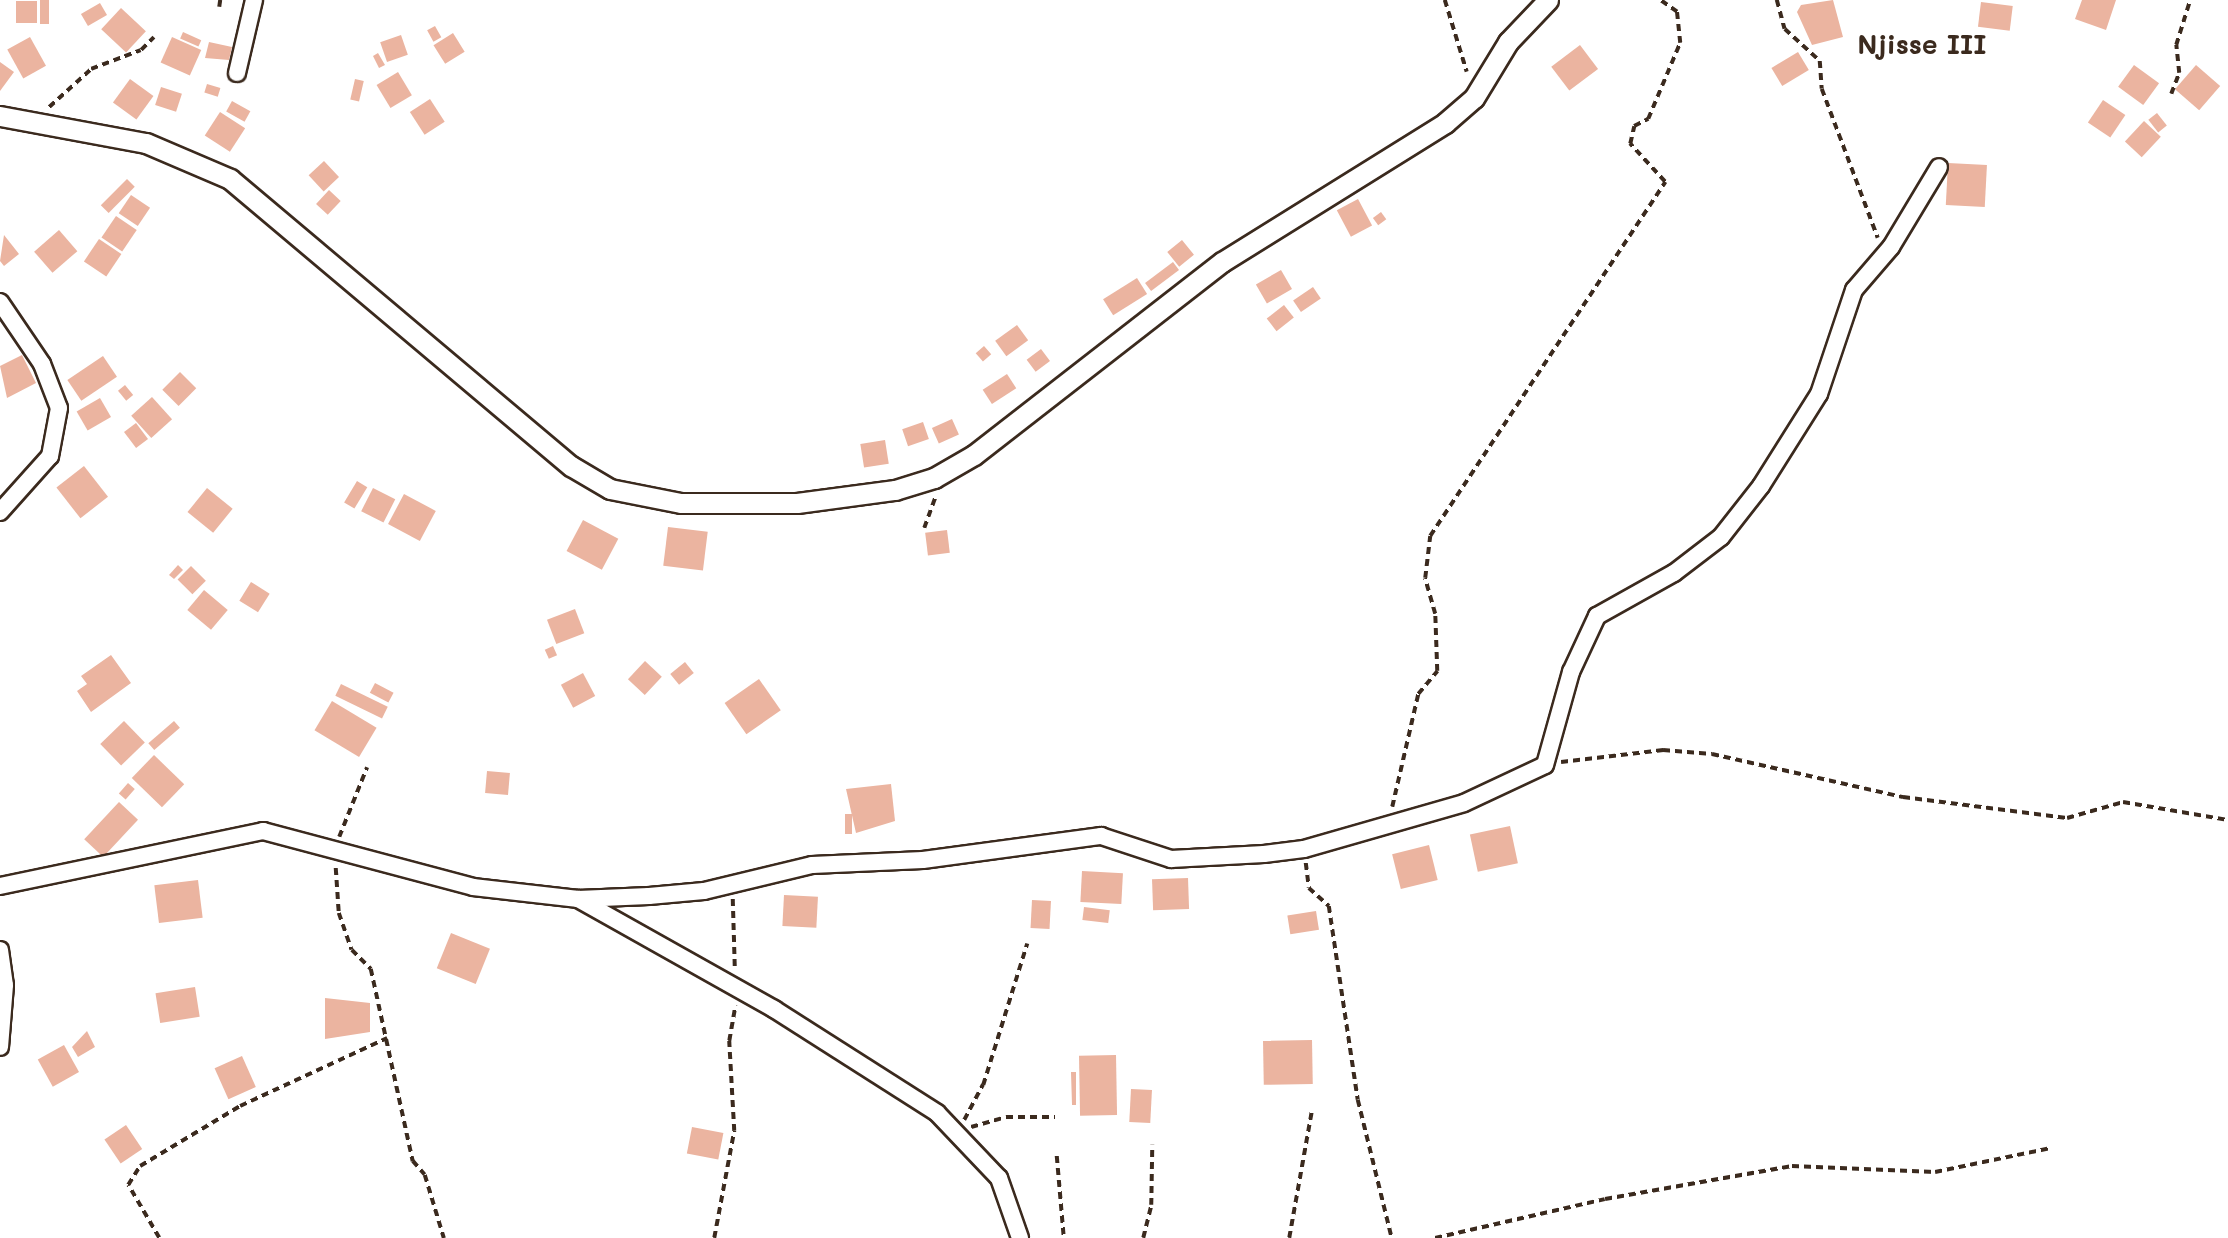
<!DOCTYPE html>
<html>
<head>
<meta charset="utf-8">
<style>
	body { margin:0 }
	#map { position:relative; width:2228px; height:1238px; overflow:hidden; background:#fff; font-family:Mali,sans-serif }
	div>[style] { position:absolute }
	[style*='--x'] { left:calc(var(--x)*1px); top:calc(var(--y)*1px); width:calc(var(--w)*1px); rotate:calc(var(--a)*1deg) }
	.building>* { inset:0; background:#ebb4a0; transform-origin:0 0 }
	.path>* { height:3.5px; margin-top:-1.75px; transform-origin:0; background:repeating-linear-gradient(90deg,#3b2a1e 0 7px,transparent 0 12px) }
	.roads { filter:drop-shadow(2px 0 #3b2a1e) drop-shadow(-2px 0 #3b2a1e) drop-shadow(0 2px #3b2a1e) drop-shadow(0 -2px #3b2a1e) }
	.minor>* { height:16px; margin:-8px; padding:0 8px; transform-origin:8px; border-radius:8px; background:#fff }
	.tertiary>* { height:19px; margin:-9.5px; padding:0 9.5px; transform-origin:9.5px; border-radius:9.5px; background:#fff }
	span { translate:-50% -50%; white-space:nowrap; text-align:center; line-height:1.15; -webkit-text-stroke:5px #fff; paint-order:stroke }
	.quarter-label { font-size:26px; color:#3b2a1e; font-weight:700 }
</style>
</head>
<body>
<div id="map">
	<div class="building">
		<i style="left:40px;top:0;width:9px;height:24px"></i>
		<i style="clip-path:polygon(1833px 0,1843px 37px,1812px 45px,1797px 12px,1801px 5px)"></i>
		<i style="clip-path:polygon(2082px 0,2116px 0,2106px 30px,2075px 19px)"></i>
		<i style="left:16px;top:1px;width:21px;height:22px"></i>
		<i style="left:1981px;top:2px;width:32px;height:25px;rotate:7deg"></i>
		<i style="left:100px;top:3px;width:14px;height:22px;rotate:60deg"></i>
		<i style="left:121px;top:8px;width:34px;height:29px;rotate:43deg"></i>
		<i style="left:435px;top:26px;width:13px;height:9px;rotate:61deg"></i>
		<i style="left:183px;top:32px;width:20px;height:7px;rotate:24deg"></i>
		<i style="left:453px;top:33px;width:22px;height:23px;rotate:58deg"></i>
		<i style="left:401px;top:35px;width:21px;height:22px;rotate:71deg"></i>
		<i style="left:30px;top:37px;width:33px;height:26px;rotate:61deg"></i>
		<i style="left:172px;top:37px;width:32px;height:28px;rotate:24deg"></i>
		<i style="clip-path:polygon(209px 42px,232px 47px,229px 60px,205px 58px)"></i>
		<i style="left:1580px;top:45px;width:30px;height:36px;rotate:53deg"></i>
		<i style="left:1798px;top:52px;width:21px;height:31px;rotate:59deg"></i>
		<i style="clip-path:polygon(378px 53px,385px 65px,379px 68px,373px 56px)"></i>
		<i style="clip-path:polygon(0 62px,14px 72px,0 91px)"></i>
		<i style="left:2134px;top:65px;width:31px;height:27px;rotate:36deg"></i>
		<i style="left:2196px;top:65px;width:32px;height:32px;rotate:41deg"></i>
		<i style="left:398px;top:72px;width:27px;height:25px;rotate:59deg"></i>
		<i style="left:130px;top:79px;width:29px;height:29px;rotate:36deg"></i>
		<i style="left:355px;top:79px;width:9px;height:21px;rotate:13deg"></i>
		<i style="left:207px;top:84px;width:14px;height:9px;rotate:17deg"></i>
		<i style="left:161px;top:87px;width:22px;height:19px;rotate:18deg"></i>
		<i style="left:430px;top:99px;width:27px;height:24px;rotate:57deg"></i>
		<i style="left:2103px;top:100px;width:27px;height:27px;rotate:34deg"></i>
		<i style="left:232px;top:101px;width:21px;height:12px;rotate:29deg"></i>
		<i style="left:220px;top:112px;width:30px;height:28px;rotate:33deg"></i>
		<i style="left:2157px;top:113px;width:16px;height:11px;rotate:52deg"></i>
		<i style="left:2144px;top:121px;width:23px;height:28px;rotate:43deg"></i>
		<i style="left:324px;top:161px;width:22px;height:21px;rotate:47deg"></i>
		<i style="left:1948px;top:163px;width:39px;height:42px;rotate:3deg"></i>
		<i style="left:127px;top:179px;width:11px;height:37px;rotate:45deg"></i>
		<i style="left:329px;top:190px;width:16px;height:19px;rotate:43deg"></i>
		<i style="left:131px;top:195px;width:23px;height:22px;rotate:34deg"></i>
		<i style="left:1358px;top:199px;width:30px;height:24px;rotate:62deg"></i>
		<i style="left:1381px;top:212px;width:9px;height:10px;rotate:54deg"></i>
		<i style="left:116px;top:216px;width:25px;height:26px;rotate:34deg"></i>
		<i style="left:59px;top:230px;width:28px;height:33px;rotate:49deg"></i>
		<i style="clip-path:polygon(4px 235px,19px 254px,4px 266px,0 261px)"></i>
		<i style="left:99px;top:239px;width:27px;height:27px;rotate:34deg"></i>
		<i style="left:1182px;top:240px;width:19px;height:19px;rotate:51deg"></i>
		<i style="left:1173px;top:262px;width:10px;height:35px;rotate:53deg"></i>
		<i style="left:1281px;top:270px;width:22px;height:29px;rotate:60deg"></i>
		<i style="left:1137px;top:278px;width:19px;height:40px;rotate:58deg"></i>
		<i style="left:1313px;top:287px;width:14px;height:24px;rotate:56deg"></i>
		<i style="left:1284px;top:305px;width:16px;height:22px;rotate:52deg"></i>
		<i style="left:1017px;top:325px;width:19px;height:27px;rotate:54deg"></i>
		<i style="left:984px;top:346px;width:11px;height:11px;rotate:49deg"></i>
		<i style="left:1041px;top:349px;width:15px;height:18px;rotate:53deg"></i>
		<i style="clip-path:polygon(22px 355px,36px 383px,7px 398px,0 366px)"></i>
		<i style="left:103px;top:356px;width:25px;height:43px;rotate:56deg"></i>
		<i style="left:180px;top:372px;width:23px;height:25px;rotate:45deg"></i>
		<i style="left:1007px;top:374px;width:17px;height:29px;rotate:57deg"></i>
		<i style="left:125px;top:385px;width:13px;height:9px;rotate:51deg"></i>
		<i style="left:152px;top:397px;width:30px;height:28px;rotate:48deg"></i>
		<i style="left:100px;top:398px;width:22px;height:27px;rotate:60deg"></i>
		<i style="left:952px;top:419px;width:17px;height:22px;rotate:66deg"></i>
		<i style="left:923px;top:422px;width:18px;height:22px;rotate:71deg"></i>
		<i style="left:136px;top:423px;width:20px;height:15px;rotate:53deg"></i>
		<i style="left:885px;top:440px;width:24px;height:25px;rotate:81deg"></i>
		<i style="left:84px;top:466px;width:39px;height:35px;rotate:52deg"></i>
		<i style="left:357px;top:481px;width:12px;height:25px;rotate:31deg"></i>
		<i style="left:207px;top:488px;width:33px;height:31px;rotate:39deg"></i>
		<i style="left:373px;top:488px;width:25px;height:26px;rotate:27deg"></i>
		<i style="left:404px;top:494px;width:36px;height:34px;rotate:28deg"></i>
		<i style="left:583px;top:520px;width:40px;height:35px;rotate:28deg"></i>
		<i style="left:668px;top:527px;width:40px;height:39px;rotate:7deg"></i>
		<i style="left:947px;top:530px;width:23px;height:22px;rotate:83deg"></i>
		<i style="clip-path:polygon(178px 565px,183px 570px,174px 579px,169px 575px)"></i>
		<i style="left:191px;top:566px;width:21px;height:19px;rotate:45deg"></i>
		<i style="left:251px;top:582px;width:22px;height:22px;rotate:32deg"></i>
		<i style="left:204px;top:590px;width:31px;height:26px;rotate:40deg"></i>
		<i style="left:575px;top:609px;width:26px;height:30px;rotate:69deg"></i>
		<i style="left:553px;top:646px;width:10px;height:9px;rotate:66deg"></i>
		<i style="clip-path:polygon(111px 655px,131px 683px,91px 712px,77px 691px,87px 684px,81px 676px)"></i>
		<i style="left:645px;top:661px;width:23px;height:25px;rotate:43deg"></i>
		<i style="left:685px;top:662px;width:14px;height:19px;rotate:51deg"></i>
		<i style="left:583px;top:673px;width:26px;height:25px;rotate:62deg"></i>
		<i style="left:759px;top:679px;width:38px;height:42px;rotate:55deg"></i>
		<i style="left:375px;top:683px;width:21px;height:11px;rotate:28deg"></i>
		<i style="left:341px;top:684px;width:52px;height:13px;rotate:26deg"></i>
		<i style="left:332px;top:701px;width:52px;height:34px;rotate:31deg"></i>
		<i style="left:124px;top:721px;width:30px;height:33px;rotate:46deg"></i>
		<i style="left:174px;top:721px;width:9px;height:34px;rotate:49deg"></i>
		<i style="left:154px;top:755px;width:42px;height:32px;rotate:44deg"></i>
		<i style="left:487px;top:771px;width:23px;height:22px;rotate:5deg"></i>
		<i style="left:128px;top:783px;width:9px;height:14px;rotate:41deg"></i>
		<i style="clip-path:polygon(891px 784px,895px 821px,856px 833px,846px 789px)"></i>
		<i style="left:119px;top:802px;width:26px;height:51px;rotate:43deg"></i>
		<i style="left:845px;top:814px;width:7px;height:20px"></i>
		<i style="left:1510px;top:826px;width:38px;height:41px;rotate:78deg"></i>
		<i style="left:1429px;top:845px;width:36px;height:38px;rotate:76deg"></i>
		<i style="left:1082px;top:871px;width:41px;height:31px;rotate:3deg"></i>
		<i style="left:1188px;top:878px;width:31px;height:36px;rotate:88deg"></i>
		<i style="left:198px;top:880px;width:38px;height:44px;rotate:83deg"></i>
		<i style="left:784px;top:895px;width:34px;height:31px;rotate:3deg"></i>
		<i style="left:1032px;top:900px;width:19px;height:28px;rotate:3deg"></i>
		<i style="left:1084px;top:907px;width:26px;height:13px;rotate:7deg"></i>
		<i style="left:1316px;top:911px;width:19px;height:29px;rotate:81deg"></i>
		<i style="left:451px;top:933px;width:42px;height:38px;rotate:22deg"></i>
		<i style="left:195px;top:987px;width:30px;height:40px;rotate:81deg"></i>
		<i style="clip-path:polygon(325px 998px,370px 1003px,370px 1032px,325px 1039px)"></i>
		<i style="clip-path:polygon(87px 1031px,95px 1047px,78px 1057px,72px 1047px)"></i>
		<i style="left:1312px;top:1040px;width:44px;height:49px;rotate:89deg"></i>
		<i style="left:64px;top:1045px;width:31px;height:30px;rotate:61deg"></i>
		<i style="left:1116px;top:1055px;width:60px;height:37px;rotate:89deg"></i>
		<i style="left:242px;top:1056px;width:34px;height:30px;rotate:66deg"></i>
		<i style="clip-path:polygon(1071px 1072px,1076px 1072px,1076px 1105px,1072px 1105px)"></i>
		<i style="left:1131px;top:1089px;width:21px;height:33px;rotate:3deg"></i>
		<i style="left:126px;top:1125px;width:29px;height:26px;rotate:56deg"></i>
		<i style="left:692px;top:1127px;width:32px;height:27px;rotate:11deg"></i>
	</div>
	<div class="path">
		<i style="--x:1445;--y:0;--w:75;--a:73"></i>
		<i style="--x:1777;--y:0;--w:30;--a:75"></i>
		<i style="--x:1785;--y:29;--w:47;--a:42.4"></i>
		<i style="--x:1820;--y:61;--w:28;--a:86"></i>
		<i style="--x:1822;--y:89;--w:159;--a:69.4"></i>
		<i style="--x:219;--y:7;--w:7;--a:-82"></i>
		<i style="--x:2171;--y:94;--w:22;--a:-69"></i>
		<i style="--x:2179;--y:73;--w:28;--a:-96"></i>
		<i style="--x:2176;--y:45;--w:47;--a:-72.7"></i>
		<i style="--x:49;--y:107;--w:57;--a:-42.1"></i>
		<i style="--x:91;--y:69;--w:53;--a:-20.8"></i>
		<i style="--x:141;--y:50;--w:18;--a:-45"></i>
		<i style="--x:924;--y:528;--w:33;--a:-70"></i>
		<i style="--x:1561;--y:762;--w:103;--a:-6.7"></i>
		<i style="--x:1663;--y:750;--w:49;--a:4.7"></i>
		<i style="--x:1712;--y:754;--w:196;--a:12.7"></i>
		<i style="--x:1903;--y:797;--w:165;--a:7.3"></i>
		<i style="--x:2067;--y:818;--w:58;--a:-15.9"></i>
		<i style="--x:2123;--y:802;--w:107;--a:9.7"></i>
		<i style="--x:1392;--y:807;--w:116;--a:-77"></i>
		<i style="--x:1418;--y:694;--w:30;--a:-50"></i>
		<i style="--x:1437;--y:671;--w:57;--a:-92"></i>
		<i style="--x:1435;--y:614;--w:37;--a:-106"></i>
		<i style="--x:1425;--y:578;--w:42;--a:-83.2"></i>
		<i style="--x:1430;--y:536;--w:425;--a:-56.4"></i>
		<i style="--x:1665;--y:182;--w:52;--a:-132.6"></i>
		<i style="--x:1630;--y:144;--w:18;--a:-77"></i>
		<i style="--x:1634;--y:126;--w:16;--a:-27"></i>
		<i style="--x:1648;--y:119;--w:82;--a:-67.2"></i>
		<i style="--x:1680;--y:43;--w:31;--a:-96"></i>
		<i style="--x:1677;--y:12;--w:21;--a:-145"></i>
		<i style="--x:339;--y:837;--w:75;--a:-68.2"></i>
		<i style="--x:1306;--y:863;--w:25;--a:83"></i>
		<i style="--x:1309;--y:888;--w:27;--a:42"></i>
		<i style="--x:1329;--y:906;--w:196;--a:81.5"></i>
		<i style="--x:1358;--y:1100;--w:142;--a:76.2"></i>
		<i style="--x:336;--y:868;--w:45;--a:86.2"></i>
		<i style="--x:339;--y:913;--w:39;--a:71"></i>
		<i style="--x:352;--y:950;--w:27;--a:45"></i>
		<i style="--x:371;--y:969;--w:197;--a:77.7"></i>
		<i style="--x:413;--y:1161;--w:18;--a:49"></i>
		<i style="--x:425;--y:1175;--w:66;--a:73.2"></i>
		<i style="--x:733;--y:899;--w:69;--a:88.3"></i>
		<i style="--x:964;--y:1120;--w:40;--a:-62"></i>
		<i style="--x:983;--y:1085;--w:148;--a:-72.7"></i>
		<i style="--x:971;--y:1127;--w:36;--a:-16"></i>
		<i style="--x:1006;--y:1117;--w:49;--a:0"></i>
		<i style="--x:1057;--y:1156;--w:82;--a:85.1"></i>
		<i style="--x:159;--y:1238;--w:61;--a:-120.3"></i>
		<i style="--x:128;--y:1185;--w:22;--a:-58"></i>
		<i style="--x:140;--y:1166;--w:117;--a:-31"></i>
		<i style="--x:240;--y:1106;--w:162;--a:-24.8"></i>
		<i style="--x:714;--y:1238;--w:109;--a:-79.4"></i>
		<i style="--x:734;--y:1131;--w:90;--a:-93.2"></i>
		<i style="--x:729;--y:1041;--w:36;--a:-80"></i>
		<i style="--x:1143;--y:1238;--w:34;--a:-76"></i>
		<i style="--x:1151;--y:1205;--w:60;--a:-89"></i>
		<i style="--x:1289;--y:1238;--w:131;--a:-79.9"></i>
		<i style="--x:1435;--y:1238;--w:174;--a:-12.9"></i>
		<i style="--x:1605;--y:1199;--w:190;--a:-10"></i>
		<i style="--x:1792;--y:1166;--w:143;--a:2.4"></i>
		<i style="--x:1935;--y:1172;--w:118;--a:-11.7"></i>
	</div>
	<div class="roads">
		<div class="minor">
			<i style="--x:237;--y:73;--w:75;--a:-76.9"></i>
			<i style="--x:0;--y:302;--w:75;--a:55.9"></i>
			<i style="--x:42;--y:364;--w:47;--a:68.9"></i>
			<i style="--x:59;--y:408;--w:49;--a:100.6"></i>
			<i style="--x:50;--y:456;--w:75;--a:131.8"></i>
			<i style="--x:0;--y:886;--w:269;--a:-11.8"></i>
			<i style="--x:263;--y:831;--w:217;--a:14.9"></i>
			<i style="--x:473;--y:887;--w:106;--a:6.5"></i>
			<i style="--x:578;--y:899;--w:71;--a:-2.4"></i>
			<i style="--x:649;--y:896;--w:55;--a:-5.2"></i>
			<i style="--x:704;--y:891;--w:111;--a:-13.5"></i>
			<i style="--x:812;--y:865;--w:111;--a:-2.6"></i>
			<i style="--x:923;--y:860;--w:180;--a:-7.7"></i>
			<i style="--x:1101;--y:836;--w:74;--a:18.2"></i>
			<i style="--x:1171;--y:859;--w:93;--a:-3.1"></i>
			<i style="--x:1264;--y:854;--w:40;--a:-7.1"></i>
			<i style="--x:1304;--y:849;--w:166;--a:-16"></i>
			<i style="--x:1464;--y:803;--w:89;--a:-25.1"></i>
			<i style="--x:1545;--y:765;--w:97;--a:-74.4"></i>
			<i style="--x:1571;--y:672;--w:62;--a:-65.1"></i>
			<i style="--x:1597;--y:616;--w:88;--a:-29.2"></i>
			<i style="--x:1674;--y:573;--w:59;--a:-37.5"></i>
			<i style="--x:1721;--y:537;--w:65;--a:-51.9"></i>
			<i style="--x:1761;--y:486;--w:109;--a:-57.8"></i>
			<i style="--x:1819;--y:394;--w:110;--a:-71.4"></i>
			<i style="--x:1854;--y:290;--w:57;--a:-49.3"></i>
			<i style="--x:1891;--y:247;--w:93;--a:-59"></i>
			<i style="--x:578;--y:899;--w:225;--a:29.3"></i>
			<i style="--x:774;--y:1009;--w:193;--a:32.5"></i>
			<i style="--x:937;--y:1113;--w:90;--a:46.4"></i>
			<i style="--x:999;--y:1178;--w:64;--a:70.7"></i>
			<i style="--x:0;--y:950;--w:35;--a:82"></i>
			<i style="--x:5;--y:985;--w:62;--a:94.6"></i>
		</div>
		<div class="tertiary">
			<i style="--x:0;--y:116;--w:148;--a:10.5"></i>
			<i style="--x:146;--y:143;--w:91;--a:23.2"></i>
			<i style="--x:230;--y:179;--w:446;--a:40.1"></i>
			<i style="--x:571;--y:466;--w:45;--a:30.5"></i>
			<i style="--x:610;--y:489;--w:72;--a:11.2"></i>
			<i style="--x:681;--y:503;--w:116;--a:0"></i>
			<i style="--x:797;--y:503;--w:99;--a:-7.6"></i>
			<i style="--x:895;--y:490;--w:41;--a:-17.1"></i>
			<i style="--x:934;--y:478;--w:46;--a:-29.9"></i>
			<i style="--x:974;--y:455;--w:314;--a:-37.9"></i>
			<i style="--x:1222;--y:262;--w:263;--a:-31.9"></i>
			<i style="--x:1445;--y:123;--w:38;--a:-41"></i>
			<i style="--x:1474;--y:98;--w:66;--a:-58.7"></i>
			<i style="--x:1508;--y:42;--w:58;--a:-46.4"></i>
		</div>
	</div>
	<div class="quarter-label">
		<span style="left:1922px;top:45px">Njisse III</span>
	</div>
</div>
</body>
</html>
